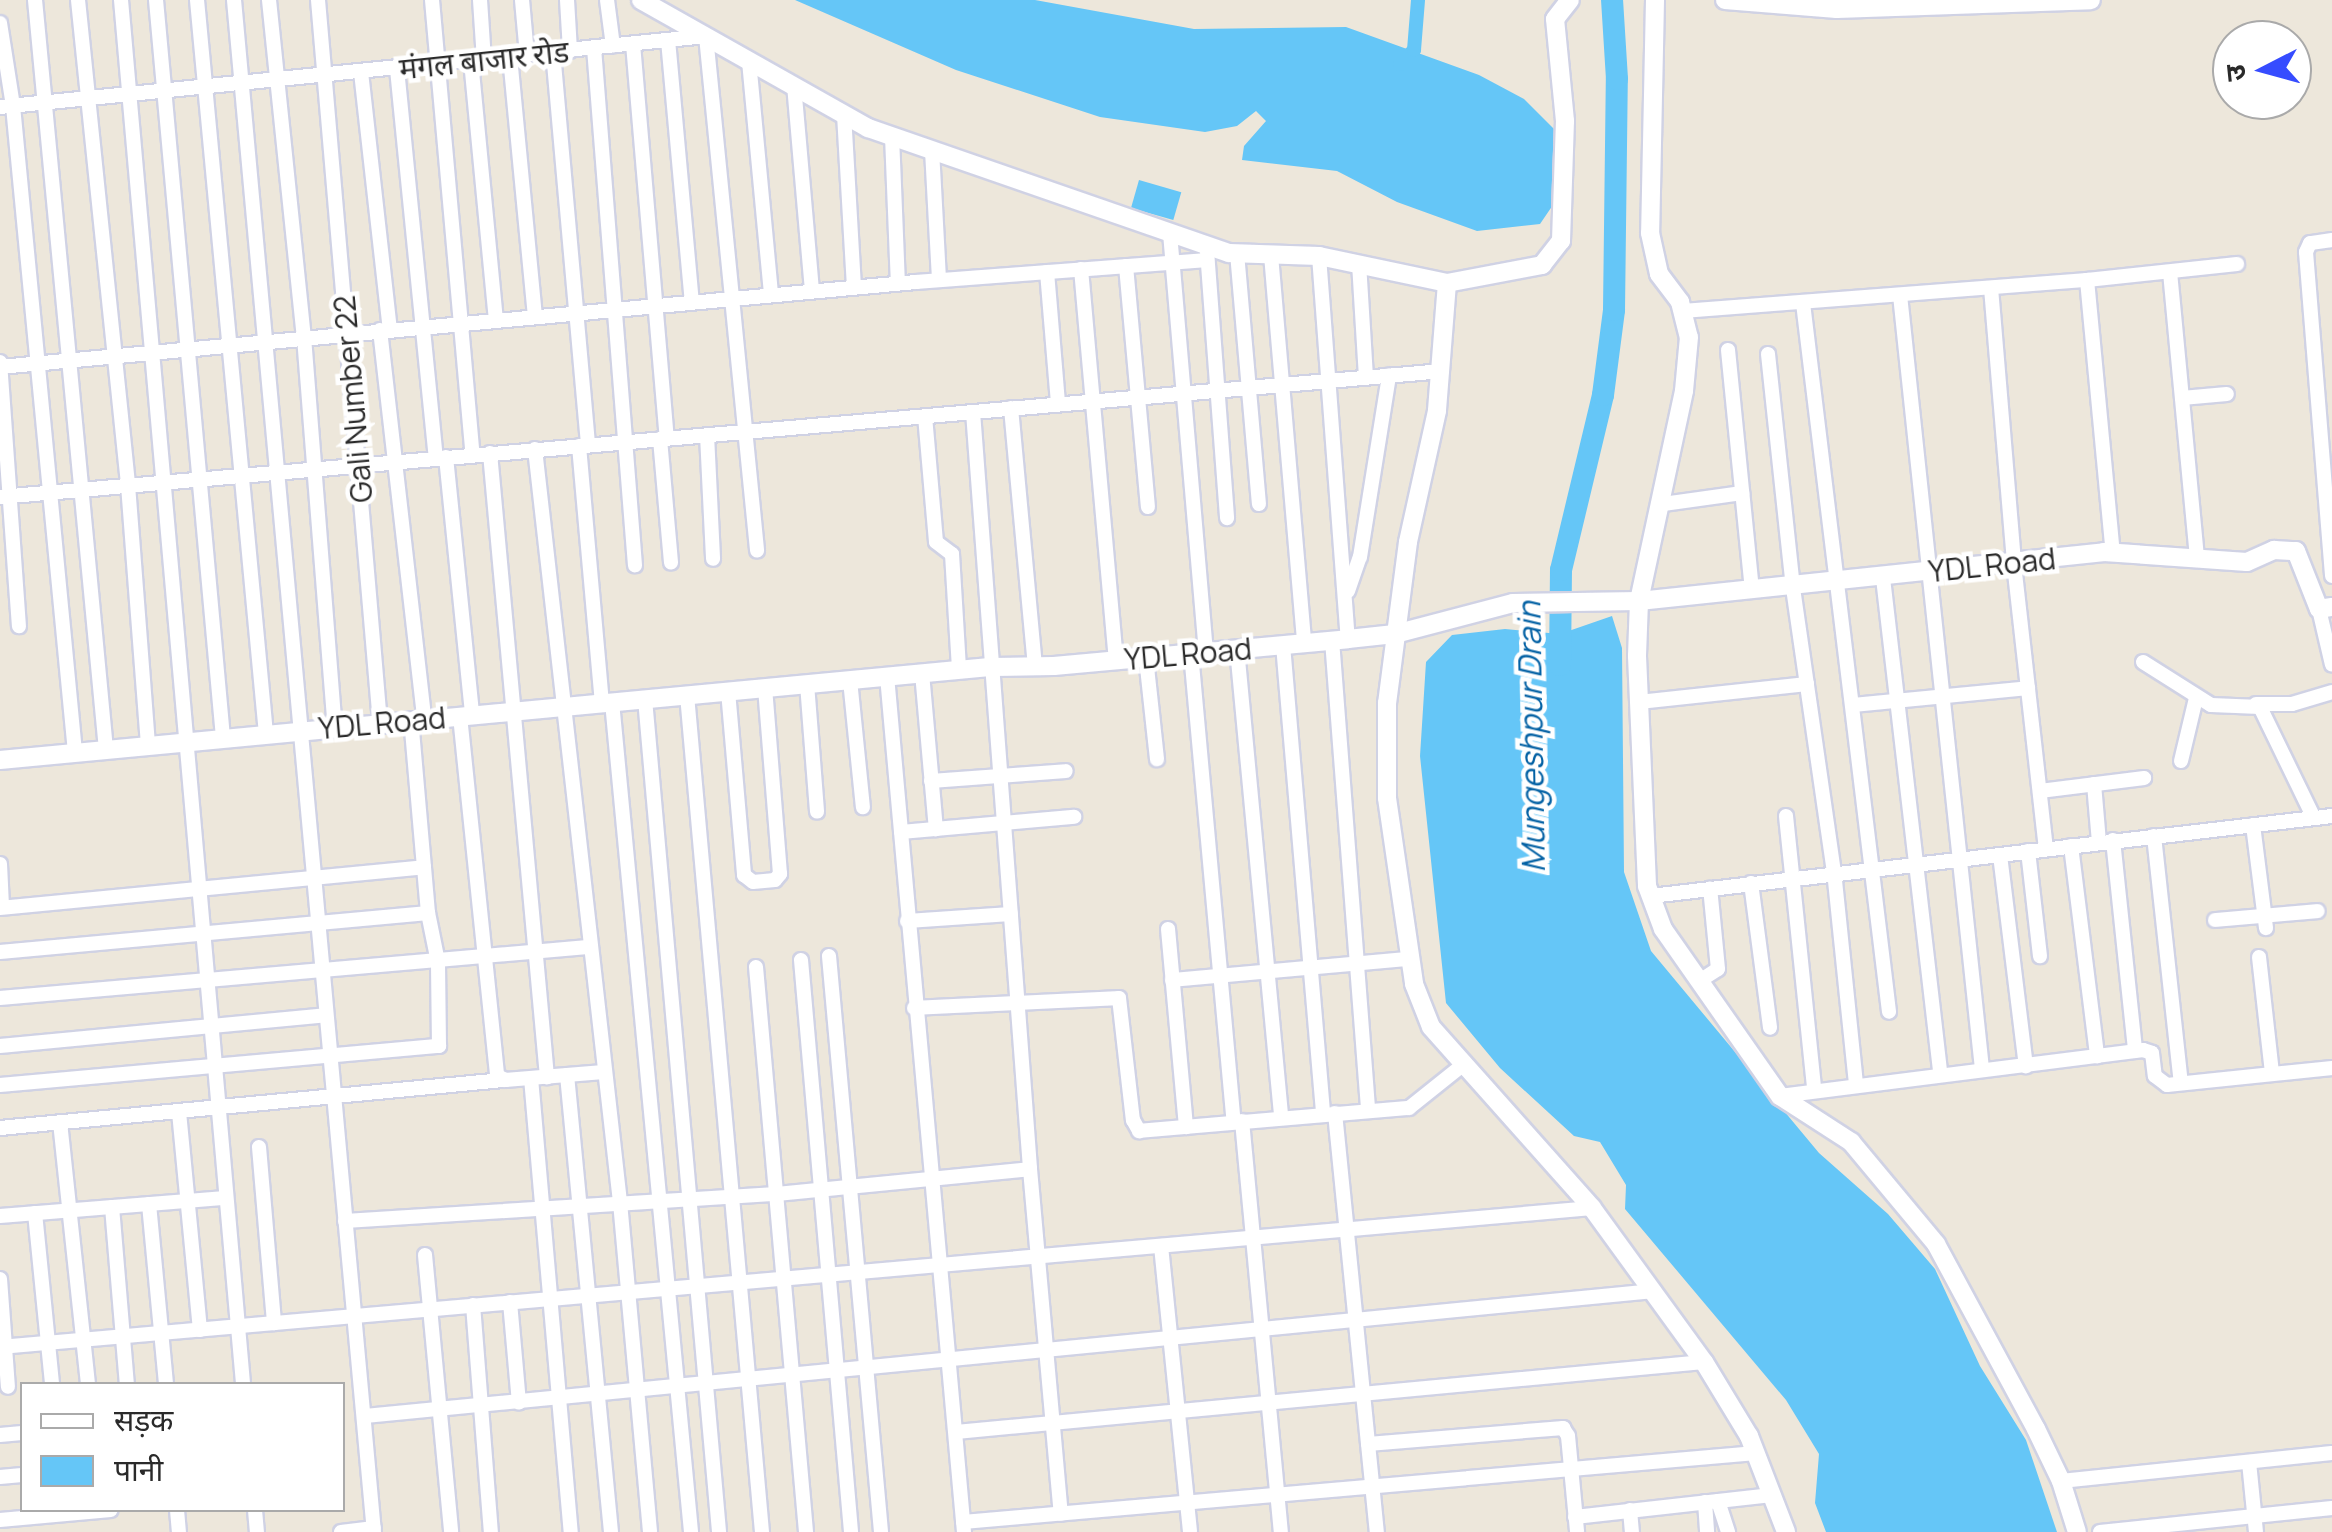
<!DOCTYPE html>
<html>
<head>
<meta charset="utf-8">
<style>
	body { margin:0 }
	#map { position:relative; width:2332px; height:1532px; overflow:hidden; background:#ede7db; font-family:Manrope,"Noto Sans Devanagari",sans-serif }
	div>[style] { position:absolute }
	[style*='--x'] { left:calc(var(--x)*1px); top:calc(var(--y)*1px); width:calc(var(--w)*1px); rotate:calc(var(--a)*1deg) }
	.water>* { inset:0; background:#65c6f7; transform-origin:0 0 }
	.canal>* { height:14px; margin:-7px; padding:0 7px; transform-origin:7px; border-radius:7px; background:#65c6f7 }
	.river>* { height:22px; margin:-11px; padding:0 11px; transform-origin:11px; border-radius:11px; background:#65c6f7 }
	.roads { filter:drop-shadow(2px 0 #d0d2e4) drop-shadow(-2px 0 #d0d2e4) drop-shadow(0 2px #d0d2e4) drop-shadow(0 -2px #d0d2e4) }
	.minor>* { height:14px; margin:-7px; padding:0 7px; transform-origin:7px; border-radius:7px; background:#fff }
	.tertiary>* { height:18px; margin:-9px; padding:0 9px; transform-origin:9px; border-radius:9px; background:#fff }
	span { translate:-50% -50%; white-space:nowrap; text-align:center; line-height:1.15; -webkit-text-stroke:9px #fff; paint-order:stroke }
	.street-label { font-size:30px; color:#2a2a2a }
	.water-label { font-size:32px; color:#0361a4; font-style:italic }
	.legend { position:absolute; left:20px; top:1382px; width:325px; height:130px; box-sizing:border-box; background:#fff; border:2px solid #aaa; margin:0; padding:12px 18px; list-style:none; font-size:30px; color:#2a2a2a }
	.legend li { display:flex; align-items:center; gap:20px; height:50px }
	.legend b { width:50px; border:2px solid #aaa }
	.north { position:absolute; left:2212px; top:20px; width:100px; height:100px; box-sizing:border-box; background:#fff; border:2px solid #aaa; border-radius:50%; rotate:264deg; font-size:28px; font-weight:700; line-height:40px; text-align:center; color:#2a2a2a }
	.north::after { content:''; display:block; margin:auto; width:35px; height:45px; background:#364cff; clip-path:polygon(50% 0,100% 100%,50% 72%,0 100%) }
</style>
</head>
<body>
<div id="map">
	<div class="water">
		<i style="clip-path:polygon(795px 0,1035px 0,1194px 29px,1346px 27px,1479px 75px,1524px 99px,1558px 133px,1557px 199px,1540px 224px,1477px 231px,1397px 202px,1337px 171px,1242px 160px,1244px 146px,1266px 121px,1256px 111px,1237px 126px,1205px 132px,1100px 117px,956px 70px)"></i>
		<i style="left:1139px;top:180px;width:44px;height:29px;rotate:16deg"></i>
		<i style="clip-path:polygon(1612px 616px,1622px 648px,1624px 872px,1651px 951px,1819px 1153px,1888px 1214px,1935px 1269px,1980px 1366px,2026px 1440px,2057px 1532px,1826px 1532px,1815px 1503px,1819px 1454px,1786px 1400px,1625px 1209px,1626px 1185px,1600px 1142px,1574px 1136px,1500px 1068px,1446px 1003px,1420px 756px,1426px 662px,1452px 635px,1505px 629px,1560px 634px)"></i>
	</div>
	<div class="canal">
		<i style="--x:1400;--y:64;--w:20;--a:-45"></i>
		<i style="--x:1414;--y:50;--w:50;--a:-85.4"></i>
	</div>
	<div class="river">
		<i style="--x:1560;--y:665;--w:95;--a:-89.4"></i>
		<i style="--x:1561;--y:570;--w:180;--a:-76.5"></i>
		<i style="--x:1603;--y:395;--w:86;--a:-82.6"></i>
		<i style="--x:1614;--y:310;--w:231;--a:-89.3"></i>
		<i style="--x:1617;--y:79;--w:79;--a:-93.6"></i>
	</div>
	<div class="roads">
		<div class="minor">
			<i style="--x:35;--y:0;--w:753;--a:84.59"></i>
			<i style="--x:78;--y:0;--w:488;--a:84.1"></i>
			<i style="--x:128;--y:485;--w:262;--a:85.6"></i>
			<i style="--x:121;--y:0;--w:1389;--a:84.96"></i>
			<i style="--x:156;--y:0;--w:741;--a:84.81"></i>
			<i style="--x:197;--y:0;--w:737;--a:84.63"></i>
			<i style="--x:234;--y:0;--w:1538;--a:84.78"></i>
			<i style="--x:269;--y:0;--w:339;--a:84.1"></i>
			<i style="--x:304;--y:337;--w:392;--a:85.5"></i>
			<i style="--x:318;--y:0;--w:726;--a:85.1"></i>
			<i style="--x:432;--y:0;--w:457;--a:84.9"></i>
			<i style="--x:480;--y:0;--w:60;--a:86.2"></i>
			<i style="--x:522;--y:0;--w:55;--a:84.8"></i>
			<i style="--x:567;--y:0;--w:51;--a:86.6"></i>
			<i style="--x:607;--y:0;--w:46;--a:82.6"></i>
			<i style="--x:0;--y:23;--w:84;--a:81.1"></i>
			<i style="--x:13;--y:106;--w:649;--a:84.52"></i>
			<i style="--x:668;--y:40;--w:263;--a:84.8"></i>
			<i style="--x:633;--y:44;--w:395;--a:85.1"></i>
			<i style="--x:594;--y:48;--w:519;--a:85.47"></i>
			<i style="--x:553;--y:52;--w:395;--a:84.9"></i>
			<i style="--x:510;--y:57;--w:260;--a:84.5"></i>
			<i style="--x:471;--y:61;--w:259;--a:84.5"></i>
			<i style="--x:749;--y:61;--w:235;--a:84.6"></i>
			<i style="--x:397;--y:69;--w:391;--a:84.3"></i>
			<i style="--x:361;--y:72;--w:259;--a:83.6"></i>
			<i style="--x:794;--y:85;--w:207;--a:85"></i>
			<i style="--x:0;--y:107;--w:710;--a:-5.74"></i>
			<i style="--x:706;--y:36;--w:517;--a:84.33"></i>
			<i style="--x:844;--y:114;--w:173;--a:86.7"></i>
			<i style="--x:892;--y:136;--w:147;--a:87.7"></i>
			<i style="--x:932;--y:150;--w:130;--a:86.9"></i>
			<i style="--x:1170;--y:233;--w:421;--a:85.1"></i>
			<i style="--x:2332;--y:240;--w:22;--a:172"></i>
			<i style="--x:2310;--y:243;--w:10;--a:114"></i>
			<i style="--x:2306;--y:252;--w:325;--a:85.4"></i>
			<i style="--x:1207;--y:251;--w:268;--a:85.7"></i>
			<i style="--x:1237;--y:253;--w:252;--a:85"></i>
			<i style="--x:1271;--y:255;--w:389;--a:85.1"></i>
			<i style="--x:1319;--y:256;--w:384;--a:85.7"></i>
			<i style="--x:1359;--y:263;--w:114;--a:86.5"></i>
			<i style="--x:1126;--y:266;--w:242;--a:84.8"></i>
			<i style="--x:1081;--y:269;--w:394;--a:84.9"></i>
			<i style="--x:1047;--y:272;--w:132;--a:85.2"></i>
			<i style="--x:2170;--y:272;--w:289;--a:84.6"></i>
			<i style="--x:2087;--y:280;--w:274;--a:84.6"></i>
			<i style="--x:1991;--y:288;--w:277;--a:85.2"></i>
			<i style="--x:2014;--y:564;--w:287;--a:83.6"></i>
			<i style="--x:1900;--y:295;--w:778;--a:83.95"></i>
			<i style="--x:1803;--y:303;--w:714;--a:83.08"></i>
			<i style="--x:1683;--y:311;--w:405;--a:-4.4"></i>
			<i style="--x:2087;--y:280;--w:151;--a:-6.1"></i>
			<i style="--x:380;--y:330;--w:391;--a:83.5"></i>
			<i style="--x:1728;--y:350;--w:242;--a:84.3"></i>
			<i style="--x:1768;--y:354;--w:235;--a:83.9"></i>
			<i style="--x:1793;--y:588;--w:286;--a:81.8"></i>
			<i style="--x:1834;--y:871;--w:214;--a:84.1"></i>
			<i style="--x:0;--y:362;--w:265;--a:85.9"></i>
			<i style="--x:0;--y:367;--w:920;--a:-5.3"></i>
			<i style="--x:916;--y:282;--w:292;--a:-4.3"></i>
			<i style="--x:2182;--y:398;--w:45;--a:-5.1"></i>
			<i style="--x:1011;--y:408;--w:260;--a:84.7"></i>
			<i style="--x:973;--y:412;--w:759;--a:85.69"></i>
			<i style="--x:1030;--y:1169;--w:346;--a:84.9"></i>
			<i style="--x:925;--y:416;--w:126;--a:85"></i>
			<i style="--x:936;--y:542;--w:20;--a:37"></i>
			<i style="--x:952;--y:554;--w:116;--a:86.5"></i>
			<i style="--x:707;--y:435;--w:124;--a:87.2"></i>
			<i style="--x:660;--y:439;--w:124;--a:84.9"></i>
			<i style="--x:579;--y:446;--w:258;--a:84.9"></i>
			<i style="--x:535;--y:449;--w:758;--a:83.56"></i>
			<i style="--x:620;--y:1202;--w:331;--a:84.8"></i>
			<i style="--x:490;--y:453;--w:627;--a:84.78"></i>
			<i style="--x:446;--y:457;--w:259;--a:84.2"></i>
			<i style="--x:0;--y:497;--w:1447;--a:-4.99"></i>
			<i style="--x:1663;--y:504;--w:80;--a:-7.9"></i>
			<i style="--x:1883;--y:578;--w:499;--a:83.4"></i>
			<i style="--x:1348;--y:591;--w:36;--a:-71"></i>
			<i style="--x:1360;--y:557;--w:184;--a:-80.9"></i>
			<i style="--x:2319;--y:609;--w:57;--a:76.9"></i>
			<i style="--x:1332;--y:640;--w:472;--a:85.6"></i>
			<i style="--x:1283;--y:645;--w:471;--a:85.1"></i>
			<i style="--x:1237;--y:649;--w:471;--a:84.6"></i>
			<i style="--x:1191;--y:653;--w:471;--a:84.8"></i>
			<i style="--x:1146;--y:658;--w:102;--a:83.8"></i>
			<i style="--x:2143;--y:662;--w:80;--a:32.3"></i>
			<i style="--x:2211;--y:705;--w:49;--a:2.3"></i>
			<i style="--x:2260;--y:707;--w:123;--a:64.1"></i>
			<i style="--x:922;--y:673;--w:157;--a:84.9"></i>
			<i style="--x:887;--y:676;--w:859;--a:84.86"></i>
			<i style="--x:850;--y:680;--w:128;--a:84.2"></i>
			<i style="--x:807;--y:684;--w:128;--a:85.5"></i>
			<i style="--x:728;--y:691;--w:185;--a:85"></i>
			<i style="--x:744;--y:875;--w:11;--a:38"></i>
			<i style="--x:753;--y:882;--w:22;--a:-5"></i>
			<i style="--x:775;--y:880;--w:8;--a:-50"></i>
			<i style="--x:780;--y:874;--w:187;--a:-94.6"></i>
			<i style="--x:687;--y:695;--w:840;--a:84.88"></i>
			<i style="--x:645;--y:699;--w:836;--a:84.92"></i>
			<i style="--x:612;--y:702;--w:834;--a:84.56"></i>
			<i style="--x:1639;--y:702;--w:169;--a:-6.1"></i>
			<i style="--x:2256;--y:704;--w:36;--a:0"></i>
			<i style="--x:2292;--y:704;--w:42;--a:-16.7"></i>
			<i style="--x:1853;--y:705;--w:176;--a:-5.5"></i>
			<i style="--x:460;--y:716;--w:362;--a:84.1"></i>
			<i style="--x:497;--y:1076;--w:10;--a:24"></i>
			<i style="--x:506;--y:1080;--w:97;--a:-4.7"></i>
			<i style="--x:2181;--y:761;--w:65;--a:-76.6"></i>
			<i style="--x:931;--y:781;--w:135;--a:-4.2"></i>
			<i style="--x:2094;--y:784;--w:58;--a:85.1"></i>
			<i style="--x:2040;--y:791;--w:105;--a:-7.1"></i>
			<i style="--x:1786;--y:816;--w:274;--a:84.1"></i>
			<i style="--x:2253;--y:825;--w:104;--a:82.8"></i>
			<i style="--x:901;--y:832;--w:174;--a:-5"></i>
			<i style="--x:2154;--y:836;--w:248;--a:83.8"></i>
			<i style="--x:2113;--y:840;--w:212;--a:84"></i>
			<i style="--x:2071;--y:846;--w:212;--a:82.9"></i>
			<i style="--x:2028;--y:851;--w:106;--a:83.5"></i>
			<i style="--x:2000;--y:855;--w:213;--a:83"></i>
			<i style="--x:0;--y:864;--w:43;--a:87.3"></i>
			<i style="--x:1751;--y:883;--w:146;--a:82.5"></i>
			<i style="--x:1651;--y:896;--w:686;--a:-6.7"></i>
			<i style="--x:0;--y:908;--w:426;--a:-5.5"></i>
			<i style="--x:2215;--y:920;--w:103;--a:-5"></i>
			<i style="--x:907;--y:921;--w:104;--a:-3.9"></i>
			<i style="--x:1168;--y:929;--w:199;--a:84.8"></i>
			<i style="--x:0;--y:952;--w:430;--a:-5.2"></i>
			<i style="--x:829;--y:956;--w:578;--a:84.84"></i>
			<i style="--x:2259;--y:957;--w:117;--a:83.6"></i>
			<i style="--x:801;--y:960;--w:574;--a:85"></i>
			<i style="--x:756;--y:967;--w:567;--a:84.94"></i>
			<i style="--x:1172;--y:980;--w:237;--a:-5.1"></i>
			<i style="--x:1701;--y:980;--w:20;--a:-33"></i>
			<i style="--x:1718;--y:969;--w:81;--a:-95.6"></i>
			<i style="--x:0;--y:998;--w:590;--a:-4.96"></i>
			<i style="--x:914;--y:1008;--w:205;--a:-2.8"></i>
			<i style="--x:1119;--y:998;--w:123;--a:83.5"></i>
			<i style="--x:1133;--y:1120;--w:13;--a:61"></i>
			<i style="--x:1139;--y:1131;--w:271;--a:-4.9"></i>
			<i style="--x:1409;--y:1108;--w:70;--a:-38.7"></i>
			<i style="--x:0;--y:1046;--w:327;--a:-5.4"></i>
			<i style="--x:567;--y:1075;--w:459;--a:84.5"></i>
			<i style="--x:531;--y:1078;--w:456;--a:85"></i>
			<i style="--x:0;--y:1085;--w:441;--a:-5.1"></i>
			<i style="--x:439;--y:1046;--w:84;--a:-90.7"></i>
			<i style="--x:438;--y:962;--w:50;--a:-101.5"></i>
			<i style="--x:428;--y:913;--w:194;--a:-95"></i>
			<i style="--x:1780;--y:1096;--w:366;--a:-7.2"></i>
			<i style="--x:2143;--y:1050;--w:9;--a:18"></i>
			<i style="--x:2152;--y:1053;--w:23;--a:83"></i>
			<i style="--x:2155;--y:1076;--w:15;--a:37"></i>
			<i style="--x:2167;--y:1085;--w:166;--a:-5.9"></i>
			<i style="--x:179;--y:1112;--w:219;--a:84.5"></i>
			<i style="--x:1335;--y:1113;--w:421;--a:84.3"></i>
			<i style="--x:1242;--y:1121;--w:413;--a:84.6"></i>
			<i style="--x:60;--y:1122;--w:263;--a:83.9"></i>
			<i style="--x:0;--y:1128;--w:505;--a:-5.45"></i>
			<i style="--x:259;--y:1147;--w:177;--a:85.1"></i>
			<i style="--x:149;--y:1204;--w:181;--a:84.6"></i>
			<i style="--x:112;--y:1207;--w:178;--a:85.2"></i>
			<i style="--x:35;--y:1213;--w:172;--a:84.3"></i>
			<i style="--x:0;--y:1216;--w:226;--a:-4.6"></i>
			<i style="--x:345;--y:1221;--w:432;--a:-3.6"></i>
			<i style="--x:776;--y:1194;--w:255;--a:-5.6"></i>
			<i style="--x:1161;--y:1246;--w:287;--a:84.2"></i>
			<i style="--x:425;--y:1255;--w:278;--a:84.6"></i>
			<i style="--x:0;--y:1279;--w:108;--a:85.8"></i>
			<i style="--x:510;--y:1302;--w:101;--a:84.9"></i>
			<i style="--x:473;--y:1305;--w:228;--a:85.5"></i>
			<i style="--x:0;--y:1347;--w:1598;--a:-4.99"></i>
			<i style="--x:365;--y:1416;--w:1295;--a:-5.54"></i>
			<i style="--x:956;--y:1432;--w:751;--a:-5.35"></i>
			<i style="--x:0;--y:1435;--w:22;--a:-5"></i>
			<i style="--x:1368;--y:1444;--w:196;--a:-4.7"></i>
			<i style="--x:1563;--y:1428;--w:9;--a:58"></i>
			<i style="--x:1568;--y:1436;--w:96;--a:84.6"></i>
			<i style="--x:2249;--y:1462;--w:70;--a:84.3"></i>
			<i style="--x:0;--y:1477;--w:22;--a:-5"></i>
			<i style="--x:2061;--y:1481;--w:272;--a:-5.9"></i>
			<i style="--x:1718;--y:1501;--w:33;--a:72"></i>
			<i style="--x:1705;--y:1502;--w:30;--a:86"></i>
			<i style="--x:177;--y:1510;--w:22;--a:85"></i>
			<i style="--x:255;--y:1510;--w:22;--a:85"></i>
			<i style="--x:1630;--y:1510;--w:22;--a:85"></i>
			<i style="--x:1575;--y:1517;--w:198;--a:-6.4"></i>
			<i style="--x:0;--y:1520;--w:111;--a:-5.1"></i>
			<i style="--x:963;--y:1522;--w:796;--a:-4.97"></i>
			<i style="--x:341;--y:1532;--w:33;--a:-7"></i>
			<i style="--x:2100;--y:1532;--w:233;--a:-5.9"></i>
		</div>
		<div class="tertiary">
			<i style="--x:641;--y:0;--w:261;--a:29.4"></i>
			<i style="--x:868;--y:128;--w:382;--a:19.1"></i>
			<i style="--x:1229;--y:253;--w:90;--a:1.9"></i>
			<i style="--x:1319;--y:256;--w:131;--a:11.9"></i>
			<i style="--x:1447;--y:283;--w:97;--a:-10.7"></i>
			<i style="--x:1542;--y:265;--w:31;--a:-52"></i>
			<i style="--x:1561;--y:241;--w:120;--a:-88.1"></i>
			<i style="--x:1565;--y:121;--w:102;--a:-95.6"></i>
			<i style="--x:1555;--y:19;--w:24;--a:-52"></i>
			<i style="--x:1655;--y:0;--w:233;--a:91.2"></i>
			<i style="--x:1650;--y:233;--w:42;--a:77.6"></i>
			<i style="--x:1659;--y:274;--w:35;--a:53"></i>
			<i style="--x:1680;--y:302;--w:36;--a:76"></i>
			<i style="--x:1689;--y:337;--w:54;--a:95.3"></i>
			<i style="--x:1684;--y:391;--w:215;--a:102.1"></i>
			<i style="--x:1639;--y:601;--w:55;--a:92.1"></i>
			<i style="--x:1637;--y:656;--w:230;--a:87.5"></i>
			<i style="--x:1647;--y:886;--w:46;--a:69.6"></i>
			<i style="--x:1663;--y:929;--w:204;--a:55"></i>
			<i style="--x:1780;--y:1096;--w:85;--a:32.9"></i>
			<i style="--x:1851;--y:1142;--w:133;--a:50.2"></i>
			<i style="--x:1936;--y:1244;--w:210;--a:61.6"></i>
			<i style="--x:2036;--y:1429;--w:58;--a:64.3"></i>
			<i style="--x:2061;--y:1481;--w:53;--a:72.6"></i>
			<i style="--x:1725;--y:0;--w:112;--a:4.6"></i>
			<i style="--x:1837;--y:9;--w:254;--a:-2"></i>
			<i style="--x:1447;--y:283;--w:128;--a:94.5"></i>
			<i style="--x:1437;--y:411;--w:134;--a:102.5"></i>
			<i style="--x:1408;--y:542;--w:162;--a:97.4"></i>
			<i style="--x:1387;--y:703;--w:95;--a:90"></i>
			<i style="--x:1387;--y:798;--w:188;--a:81.7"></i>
			<i style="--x:1414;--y:984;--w:46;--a:68.4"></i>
			<i style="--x:1431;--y:1027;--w:242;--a:48.3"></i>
			<i style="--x:1592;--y:1208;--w:190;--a:54"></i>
			<i style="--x:1704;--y:1362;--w:87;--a:58.7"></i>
			<i style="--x:1749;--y:1436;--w:103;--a:68.9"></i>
			<i style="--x:0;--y:760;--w:994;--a:-5.37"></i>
			<i style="--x:990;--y:667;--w:64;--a:-0.9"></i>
			<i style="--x:1054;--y:666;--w:295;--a:-5.2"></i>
			<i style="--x:1348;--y:639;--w:47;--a:-6.1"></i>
			<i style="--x:1395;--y:634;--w:122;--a:-14.7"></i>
			<i style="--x:1513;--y:603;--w:126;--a:-0.9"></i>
			<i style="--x:1639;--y:601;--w:468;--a:-6"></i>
			<i style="--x:2104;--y:552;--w:143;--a:4"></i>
			<i style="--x:2247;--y:562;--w:30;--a:-24"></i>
			<i style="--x:2274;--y:550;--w:22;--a:3"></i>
			<i style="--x:2296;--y:551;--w:62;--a:68.4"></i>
			<i style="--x:2319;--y:609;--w:13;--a:-9"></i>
		</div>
	</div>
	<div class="street-label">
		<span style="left:484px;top:60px;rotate:-6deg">मंगल बाजार रोड</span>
		<span style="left:353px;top:399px;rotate:-95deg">Gali Number 22</span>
		<span style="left:1992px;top:565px;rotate:-6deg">YDL Road</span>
		<span style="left:1188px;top:654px;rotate:-5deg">YDL Road</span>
		<span style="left:382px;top:723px;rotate:-5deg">YDL Road</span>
	</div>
	<div class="water-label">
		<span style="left:1531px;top:737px;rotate:-91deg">Mungeshpur Drain</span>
	</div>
	<ul class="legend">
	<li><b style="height:12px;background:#fff"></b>सड़क</li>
	<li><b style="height:28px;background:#65c6f7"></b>पानी</li>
	</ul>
	<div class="north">उ</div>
</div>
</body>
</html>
